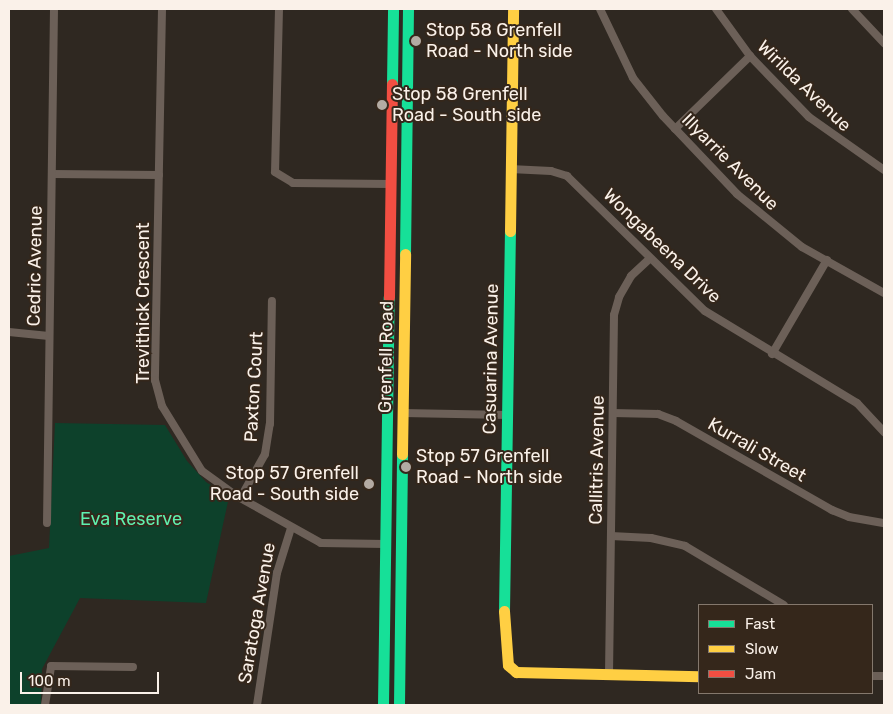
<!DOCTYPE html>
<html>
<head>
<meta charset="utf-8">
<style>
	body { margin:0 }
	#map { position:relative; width:893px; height:714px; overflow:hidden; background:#2f2821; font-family:Rubik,sans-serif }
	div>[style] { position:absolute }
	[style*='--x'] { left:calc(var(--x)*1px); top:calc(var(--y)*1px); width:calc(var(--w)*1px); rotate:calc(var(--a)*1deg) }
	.green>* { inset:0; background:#0d412b }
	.street>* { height:8px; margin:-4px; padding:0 4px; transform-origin:4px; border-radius:4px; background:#6c6058 }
	.fast>* { height:11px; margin:-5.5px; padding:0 5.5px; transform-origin:5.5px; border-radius:5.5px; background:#16e098 }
	.slow>* { height:11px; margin:-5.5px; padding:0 5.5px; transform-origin:5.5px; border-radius:5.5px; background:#ffcf43 }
	.jam>* { height:11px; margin:-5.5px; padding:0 5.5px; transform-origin:5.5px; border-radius:5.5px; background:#f24e42 }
	.dots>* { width:14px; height:14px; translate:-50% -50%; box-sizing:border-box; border:2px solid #35271b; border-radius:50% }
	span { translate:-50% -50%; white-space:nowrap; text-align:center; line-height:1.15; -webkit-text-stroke:4px #35271b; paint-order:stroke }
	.poi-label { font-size:18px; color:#faf1e9 }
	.left { translate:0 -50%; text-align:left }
	.right { translate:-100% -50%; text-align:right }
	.street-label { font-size:18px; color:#faf1e9 }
	.park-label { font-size:18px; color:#5ff1af }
	.frame { position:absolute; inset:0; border:10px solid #faf1e9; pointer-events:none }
	.legend { position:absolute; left:698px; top:604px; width:175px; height:90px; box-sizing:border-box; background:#35271b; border:1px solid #84786d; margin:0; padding:6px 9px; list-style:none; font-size:15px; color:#faf1e9 }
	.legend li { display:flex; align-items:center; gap:10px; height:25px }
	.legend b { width:25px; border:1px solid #84786d }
	.scale { position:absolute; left:20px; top:672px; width:139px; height:22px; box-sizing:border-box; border:2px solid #faf1e9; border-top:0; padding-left:6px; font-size:15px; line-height:18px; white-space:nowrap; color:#faf1e9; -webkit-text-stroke:4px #35271b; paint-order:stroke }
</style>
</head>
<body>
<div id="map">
	<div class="green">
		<i style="clip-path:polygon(55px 423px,165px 425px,187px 461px,206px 482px,229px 497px,206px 603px,80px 598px,42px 669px,41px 705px,9px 705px,9px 556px,49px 548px)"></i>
	</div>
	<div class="street">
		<i style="--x:162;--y:9;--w:371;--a:91.1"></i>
		<i style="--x:155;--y:380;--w:27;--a:75"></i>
		<i style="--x:162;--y:406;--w:76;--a:58.4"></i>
		<i style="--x:202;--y:471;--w:41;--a:36"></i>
		<i style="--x:235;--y:495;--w:98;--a:29.2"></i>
		<i style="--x:321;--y:543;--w:64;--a:0.9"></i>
		<i style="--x:279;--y:9;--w:163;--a:91.4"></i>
		<i style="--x:275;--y:172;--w:21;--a:31"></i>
		<i style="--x:293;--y:183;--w:97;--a:0.6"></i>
		<i style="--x:600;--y:9;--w:76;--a:64.4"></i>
		<i style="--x:633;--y:78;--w:48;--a:51.7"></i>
		<i style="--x:663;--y:116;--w:108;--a:46.5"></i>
		<i style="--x:737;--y:194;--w:84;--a:39.2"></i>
		<i style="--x:802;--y:247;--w:94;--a:29.3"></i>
		<i style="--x:716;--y:9;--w:58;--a:54.1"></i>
		<i style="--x:750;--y:56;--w:85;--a:46"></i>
		<i style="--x:809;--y:117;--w:92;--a:35.2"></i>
		<i style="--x:852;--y:9;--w:47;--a:46.7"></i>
		<i style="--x:675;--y:129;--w:105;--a:-44.2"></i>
		<i style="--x:510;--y:169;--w:41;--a:2.8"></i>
		<i style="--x:551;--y:171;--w:17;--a:17"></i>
		<i style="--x:567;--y:176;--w:193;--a:44.4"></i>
		<i style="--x:705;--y:311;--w:178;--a:31.2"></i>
		<i style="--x:857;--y:403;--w:40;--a:47"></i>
		<i style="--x:52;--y:174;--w:107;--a:0.5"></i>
		<i style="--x:9;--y:332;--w:40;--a:5.7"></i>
		<i style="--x:772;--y:354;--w:109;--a:-59.7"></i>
		<i style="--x:403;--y:413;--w:105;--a:1.1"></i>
		<i style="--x:613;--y:413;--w:45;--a:1.3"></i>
		<i style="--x:658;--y:414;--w:19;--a:21"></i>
		<i style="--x:676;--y:421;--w:180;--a:29.7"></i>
		<i style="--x:832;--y:510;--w:18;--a:22"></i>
		<i style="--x:849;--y:517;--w:36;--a:10"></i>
		<i style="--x:241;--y:497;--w:49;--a:-60.8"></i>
		<i style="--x:265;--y:454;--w:30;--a:-81"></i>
		<i style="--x:270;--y:424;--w:123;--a:-89.1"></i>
		<i style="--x:47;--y:523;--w:514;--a:-89.22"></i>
		<i style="--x:611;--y:536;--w:40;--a:2.9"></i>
		<i style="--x:651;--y:538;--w:35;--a:13"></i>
		<i style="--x:685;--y:546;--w:115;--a:30.8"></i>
		<i style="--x:609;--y:674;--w:359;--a:-89.2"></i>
		<i style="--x:614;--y:315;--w:19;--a:-74"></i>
		<i style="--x:619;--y:297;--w:24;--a:-60"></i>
		<i style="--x:631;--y:276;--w:25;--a:-43"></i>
		<i style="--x:872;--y:676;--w:12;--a:0"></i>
		<i style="--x:45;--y:705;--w:39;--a:-81"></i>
		<i style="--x:51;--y:666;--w:82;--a:0.7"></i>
		<i style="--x:257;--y:705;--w:134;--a:-81.4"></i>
		<i style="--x:277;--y:573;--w:47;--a:-72.7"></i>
	</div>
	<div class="fast">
		<i style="--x:392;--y:84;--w:75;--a:-89.2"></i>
		<i style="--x:405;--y:254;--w:245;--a:-89.3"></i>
		<i style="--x:504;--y:611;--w:380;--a:-89.1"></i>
		<i style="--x:383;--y:705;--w:408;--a:-89.2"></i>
		<i style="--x:399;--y:705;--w:251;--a:-89.3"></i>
	</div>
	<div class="slow">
		<i style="--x:510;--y:231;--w:222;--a:-89.2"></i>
		<i style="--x:402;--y:454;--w:200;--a:-89.1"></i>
		<i style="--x:504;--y:611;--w:54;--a:85.8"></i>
		<i style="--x:508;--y:665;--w:11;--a:41"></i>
		<i style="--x:516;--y:672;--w:183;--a:1.3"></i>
	</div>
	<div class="jam">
		<i style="--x:389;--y:297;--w:213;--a:-89.2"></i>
	</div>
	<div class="dots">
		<i style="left:416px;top:41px;background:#b3aba3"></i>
		<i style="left:382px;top:105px;background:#b3aba3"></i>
		<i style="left:406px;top:467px;background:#b3aba3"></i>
		<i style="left:369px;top:484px;background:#b3aba3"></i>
	</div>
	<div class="poi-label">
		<span class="left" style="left:426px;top:41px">Stop 58 Grenfell<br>Road - North side</span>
		<span class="left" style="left:392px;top:105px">Stop 58 Grenfell<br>Road - South side</span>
		<span class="left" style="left:416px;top:467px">Stop 57 Grenfell<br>Road - North side</span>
		<span class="right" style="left:359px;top:484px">Stop 57 Grenfell<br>Road - South side</span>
	</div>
	<div class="street-label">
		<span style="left:804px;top:86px;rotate:44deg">Wirilda Avenue</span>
		<span style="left:730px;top:162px;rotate:45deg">Illyarrie Avenue</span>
		<span style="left:662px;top:246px;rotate:44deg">Wongabeena Drive</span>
		<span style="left:35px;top:266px;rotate:-89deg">Cedric Avenue</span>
		<span style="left:143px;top:303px;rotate:-90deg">Trevithick Crescent</span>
		<span style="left:386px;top:357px;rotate:-89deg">Grenfell Road</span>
		<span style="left:491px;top:359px;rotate:-89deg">Casuarina Avenue</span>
		<span style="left:254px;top:387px;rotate:-87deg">Paxton Court</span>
		<span style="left:757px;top:450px;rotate:30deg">Kurrali Street</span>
		<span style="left:597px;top:460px;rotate:-89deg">Callitris Avenue</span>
		<span style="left:257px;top:613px;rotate:-80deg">Saratoga Avenue</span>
	</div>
	<div class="park-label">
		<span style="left:131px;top:519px">Eva Reserve</span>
	</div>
	<div class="frame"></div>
	<ul class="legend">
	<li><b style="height:6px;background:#16e098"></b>Fast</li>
	<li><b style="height:6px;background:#ffcf43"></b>Slow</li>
	<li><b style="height:6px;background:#f24e42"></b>Jam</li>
	</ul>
	<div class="scale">100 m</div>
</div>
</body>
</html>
